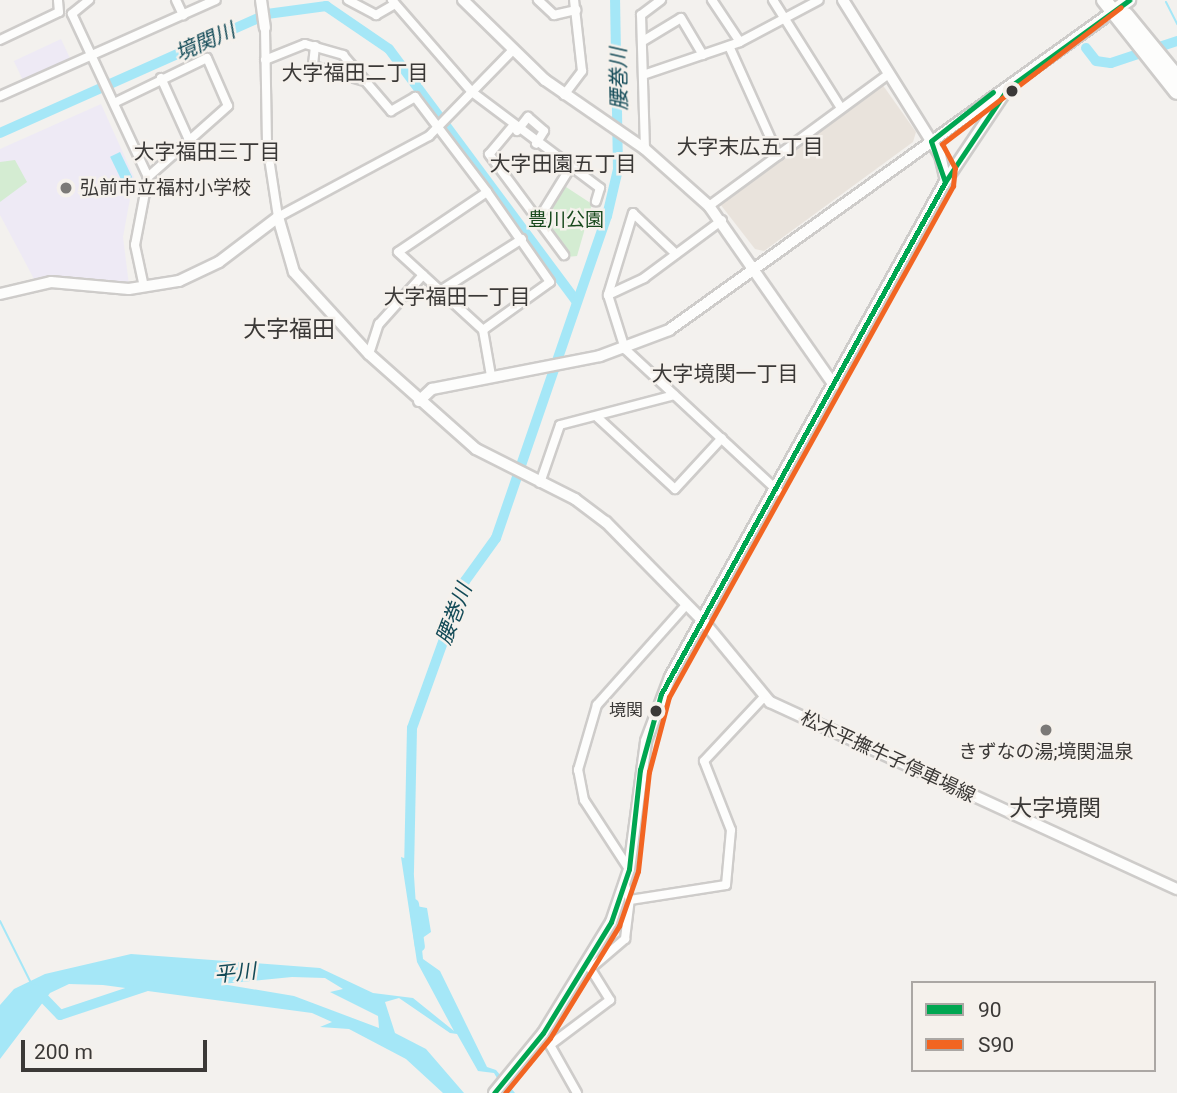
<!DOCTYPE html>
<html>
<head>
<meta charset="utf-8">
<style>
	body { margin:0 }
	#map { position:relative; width:1177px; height:1093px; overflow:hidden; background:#f3f1ee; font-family:Roboto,"Noto Sans JP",sans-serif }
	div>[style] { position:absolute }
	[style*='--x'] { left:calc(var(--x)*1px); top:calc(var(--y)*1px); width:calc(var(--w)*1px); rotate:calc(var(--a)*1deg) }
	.built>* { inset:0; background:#e9e3dc }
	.education>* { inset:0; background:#eeeaf5; transform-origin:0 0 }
	.green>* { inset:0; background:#d4ecd2 }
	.water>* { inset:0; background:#a5e7f7; transform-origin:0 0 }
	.stream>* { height:2px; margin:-1px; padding:0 1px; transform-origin:1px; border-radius:1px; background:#a5e7f7 }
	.river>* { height:10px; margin:-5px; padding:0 5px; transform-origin:5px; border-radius:5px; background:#a5e7f7 }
	.roads { filter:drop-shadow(2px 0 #ceccca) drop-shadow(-2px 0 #ceccca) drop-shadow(0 2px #ceccca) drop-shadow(0 -2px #ceccca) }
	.street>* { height:8px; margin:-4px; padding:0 4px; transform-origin:4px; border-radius:4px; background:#fdfdfc }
	.secondary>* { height:10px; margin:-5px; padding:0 5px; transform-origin:5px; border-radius:5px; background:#fdfdfc }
	.primary>* { height:12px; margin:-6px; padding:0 6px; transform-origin:6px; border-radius:6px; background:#fdfdfc }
	.highway>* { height:14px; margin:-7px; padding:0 7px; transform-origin:7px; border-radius:7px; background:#fdfdfc }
	.bus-1>* { height:5px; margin:-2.5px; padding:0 2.5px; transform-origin:2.5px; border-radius:2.5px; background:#00a651 }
	.bus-2>* { height:5px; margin:-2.5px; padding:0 2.5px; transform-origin:2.5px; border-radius:2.5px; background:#f26522 }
	.dots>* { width:19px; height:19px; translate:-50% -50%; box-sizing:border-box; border:4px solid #f5f1ec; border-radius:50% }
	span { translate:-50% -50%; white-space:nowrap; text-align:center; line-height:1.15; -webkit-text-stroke:5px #f5f1ec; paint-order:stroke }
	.bus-label { font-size:17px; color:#3b3937 }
	.right { translate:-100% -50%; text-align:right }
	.poi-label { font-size:19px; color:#3b3937 }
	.left { translate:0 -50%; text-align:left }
	.park-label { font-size:19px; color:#18491d }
	.street-label { font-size:19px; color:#3b3937 }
	.water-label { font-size:21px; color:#124a57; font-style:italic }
	.neighbourhood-label { font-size:21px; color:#3b3937 }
	.quarter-label { font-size:23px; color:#3b3937 }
	.legend { position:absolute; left:911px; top:981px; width:245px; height:91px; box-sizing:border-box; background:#f5f1ec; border:2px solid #aba7a4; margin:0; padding:9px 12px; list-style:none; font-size:21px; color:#3b3937 }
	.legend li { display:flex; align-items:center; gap:14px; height:35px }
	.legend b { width:35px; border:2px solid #aba7a4 }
	.scale { position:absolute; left:21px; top:1040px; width:186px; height:32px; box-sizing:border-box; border:4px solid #3b3937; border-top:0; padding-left:9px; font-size:21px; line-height:24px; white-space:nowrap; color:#3b3937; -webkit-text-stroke:5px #f5f1ec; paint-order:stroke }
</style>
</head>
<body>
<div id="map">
	<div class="built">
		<i style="clip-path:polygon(882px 84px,916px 132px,913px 142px,764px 251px,755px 249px,720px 204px)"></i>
	</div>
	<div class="education">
		<i style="left:61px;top:39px;width:23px;height:52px;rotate:65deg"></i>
		<i style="clip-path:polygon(101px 104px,134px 177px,123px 237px,129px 285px,34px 279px,0 215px,0 149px)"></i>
	</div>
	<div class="green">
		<i style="clip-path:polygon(15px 160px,27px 182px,0 202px,0 162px)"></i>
		<i style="clip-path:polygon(563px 185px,592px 204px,577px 256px,567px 257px,542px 220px)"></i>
	</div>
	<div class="water">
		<i style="left:120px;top:152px;width:28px;height:11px;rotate:64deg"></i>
		<i style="clip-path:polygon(evenodd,401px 857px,413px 861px,416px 906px,427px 908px,431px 932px,421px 939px,423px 959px,440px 971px,487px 1067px,496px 1070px,515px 1093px,506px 1093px,494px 1073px,478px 1071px,457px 1034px,450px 1033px,399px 998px,385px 1002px,395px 1033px,426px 1049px,464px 1093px,443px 1093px,406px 1059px,349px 1029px,320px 1027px,332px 1022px,312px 1013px,103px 985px,69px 984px,50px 993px,0 1059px,0 1005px,14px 989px,45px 974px,131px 954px,320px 968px,373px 993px,413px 998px,454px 1031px,417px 962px,401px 857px,292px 977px,325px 978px,343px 989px,330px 992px,378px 1016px,379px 1028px,294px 996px,222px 984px,292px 977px)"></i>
	</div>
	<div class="stream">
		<i style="--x:1166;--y:2;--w:25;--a:63"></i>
		<i style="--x:0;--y:921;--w:69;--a:63.4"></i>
	</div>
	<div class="river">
		<i style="--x:1086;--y:48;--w:16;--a:52"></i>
		<i style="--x:1096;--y:61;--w:15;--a:8"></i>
		<i style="--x:1111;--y:63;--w:70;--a:-18.4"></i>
		<i style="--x:0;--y:133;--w:292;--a:-24"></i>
		<i style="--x:267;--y:14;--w:60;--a:-7.7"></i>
		<i style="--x:326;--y:6;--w:76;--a:34.3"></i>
		<i style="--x:389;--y:49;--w:314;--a:53.4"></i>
		<i style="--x:409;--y:871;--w:143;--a:-88.8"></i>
		<i style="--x:412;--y:728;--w:156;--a:-70.2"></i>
		<i style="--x:465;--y:581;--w:53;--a:-54.2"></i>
		<i style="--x:496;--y:538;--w:341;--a:-71"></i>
		<i style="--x:607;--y:216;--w:48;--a:-76.8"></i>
		<i style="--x:618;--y:169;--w:169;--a:-91"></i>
		<i style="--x:414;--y:904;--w:43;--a:82.1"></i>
		<i style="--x:35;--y:989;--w:36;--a:46"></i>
		<i style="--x:60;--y:1015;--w:95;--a:-18.4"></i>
	</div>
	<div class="roads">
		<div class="street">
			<i style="--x:89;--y:0;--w:22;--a:141"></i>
			<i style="--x:72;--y:14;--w:180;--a:65"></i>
			<i style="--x:148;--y:177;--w:69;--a:100.8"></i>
			<i style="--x:135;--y:245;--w:43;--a:77.9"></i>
			<i style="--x:176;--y:0;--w:17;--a:65"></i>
			<i style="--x:348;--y:0;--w:32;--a:28"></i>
			<i style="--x:376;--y:15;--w:22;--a:-30"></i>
			<i style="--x:392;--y:0;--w:122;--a:49"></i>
			<i style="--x:472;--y:92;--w:160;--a:36.9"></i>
			<i style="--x:600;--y:188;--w:14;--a:107"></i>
			<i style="--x:538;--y:0;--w:22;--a:43"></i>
			<i style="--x:554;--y:15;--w:23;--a:-13"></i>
			<i style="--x:712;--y:0;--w:50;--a:56.3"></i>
			<i style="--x:773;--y:0;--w:128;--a:57.8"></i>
			<i style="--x:265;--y:28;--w:117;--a:89"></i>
			<i style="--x:267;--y:145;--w:73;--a:81.3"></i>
			<i style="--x:278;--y:217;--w:171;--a:-28.2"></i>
			<i style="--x:429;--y:136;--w:119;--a:-45.7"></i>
			<i style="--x:0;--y:40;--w:65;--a:-25.4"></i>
			<i style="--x:59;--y:12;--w:12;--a:-95"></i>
			<i style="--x:643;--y:41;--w:44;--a:-31.2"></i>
			<i style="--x:681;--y:18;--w:43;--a:59.3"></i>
			<i style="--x:315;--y:46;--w:20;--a:96"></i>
			<i style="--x:313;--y:66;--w:57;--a:16.2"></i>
			<i style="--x:729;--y:46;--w:120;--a:65.8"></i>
			<i style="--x:265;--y:60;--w:43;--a:-21.8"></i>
			<i style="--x:305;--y:44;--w:40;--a:16"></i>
			<i style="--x:343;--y:55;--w:74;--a:49.4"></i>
			<i style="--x:391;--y:111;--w:28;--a:-30"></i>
			<i style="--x:415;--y:97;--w:119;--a:52.8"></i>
			<i style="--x:646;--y:74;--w:99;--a:-18.8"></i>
			<i style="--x:740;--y:42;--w:89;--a:-28"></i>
			<i style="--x:161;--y:78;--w:68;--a:65.7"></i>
			<i style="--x:564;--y:95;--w:30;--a:-53"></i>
			<i style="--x:582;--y:71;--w:71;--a:-96.4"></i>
			<i style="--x:0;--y:96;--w:236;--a:-24"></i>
			<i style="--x:114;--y:103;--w:103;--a:-25.8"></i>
			<i style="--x:207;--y:58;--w:52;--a:66.4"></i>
			<i style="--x:228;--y:106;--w:107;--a:138.4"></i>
			<i style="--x:512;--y:127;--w:35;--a:130"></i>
			<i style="--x:489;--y:154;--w:126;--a:53.4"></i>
			<i style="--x:517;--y:131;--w:18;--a:-52"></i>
			<i style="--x:528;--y:117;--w:21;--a:41"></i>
			<i style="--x:544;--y:131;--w:15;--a:122"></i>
			<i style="--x:645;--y:149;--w:134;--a:-91.7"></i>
			<i style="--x:641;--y:15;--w:25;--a:-37"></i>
			<i style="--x:709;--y:206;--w:223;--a:-36.3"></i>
			<i style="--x:538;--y:220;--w:61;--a:-58.4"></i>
			<i style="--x:676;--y:254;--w:59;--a:-136.4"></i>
			<i style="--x:633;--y:213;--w:86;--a:107"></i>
			<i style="--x:608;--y:295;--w:57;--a:72.5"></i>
			<i style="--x:625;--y:349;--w:209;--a:42.9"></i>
			<i style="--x:440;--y:291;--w:97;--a:-32.4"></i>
			<i style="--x:608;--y:295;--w:40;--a:-25"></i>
			<i style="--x:644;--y:278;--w:97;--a:-36.6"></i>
			<i style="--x:483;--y:330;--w:82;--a:-35.6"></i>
			<i style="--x:550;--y:282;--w:110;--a:-125"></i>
			<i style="--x:487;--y:192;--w:107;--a:146"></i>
			<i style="--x:398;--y:252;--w:115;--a:42.5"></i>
			<i style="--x:483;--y:330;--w:47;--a:80.1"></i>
			<i style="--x:369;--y:354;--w:32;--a:-72"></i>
			<i style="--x:379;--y:324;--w:66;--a:-48.1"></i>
			<i style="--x:597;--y:417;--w:106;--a:42.7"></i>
			<i style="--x:675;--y:489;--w:69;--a:-47.3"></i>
			<i style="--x:540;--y:483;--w:61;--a:-71"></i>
			<i style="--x:560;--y:425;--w:118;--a:-14.7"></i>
			<i style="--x:629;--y:869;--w:82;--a:-123.1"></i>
			<i style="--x:584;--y:800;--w:31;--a:-101"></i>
			<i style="--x:578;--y:770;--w:68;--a:-73.7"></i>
			<i style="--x:597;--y:705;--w:135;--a:-48.3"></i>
			<i style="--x:625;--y:885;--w:16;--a:72"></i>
			<i style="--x:630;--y:900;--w:97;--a:-8.9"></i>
			<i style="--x:726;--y:885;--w:55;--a:-84.8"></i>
			<i style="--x:731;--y:830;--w:74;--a:-111.4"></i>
			<i style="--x:704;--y:761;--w:88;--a:-46.8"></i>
			<i style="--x:591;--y:968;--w:45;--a:-40.5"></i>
			<i style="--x:625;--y:939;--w:39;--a:-83"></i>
			<i style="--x:577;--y:1093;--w:55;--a:-119.4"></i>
			<i style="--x:550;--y:1045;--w:75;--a:-36.9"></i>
			<i style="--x:610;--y:1000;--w:44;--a:-121.9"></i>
		</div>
		<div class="secondary">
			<i style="--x:261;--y:0;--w:28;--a:82"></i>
			<i style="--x:463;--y:0;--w:115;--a:44.3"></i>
			<i style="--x:545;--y:80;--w:121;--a:34.6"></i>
			<i style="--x:645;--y:149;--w:86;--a:41.7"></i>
			<i style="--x:709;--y:206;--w:218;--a:55.1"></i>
			<i style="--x:843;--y:0;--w:183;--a:58"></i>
			<i style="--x:940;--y:155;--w:26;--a:77"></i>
			<i style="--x:0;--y:294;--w:52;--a:-13.2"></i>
			<i style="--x:51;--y:282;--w:78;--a:5.1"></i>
			<i style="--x:129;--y:289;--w:51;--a:-9.1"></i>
			<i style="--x:179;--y:281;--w:44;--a:-25.4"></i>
			<i style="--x:219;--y:262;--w:74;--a:-37.3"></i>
			<i style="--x:278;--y:217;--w:57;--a:73.8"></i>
			<i style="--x:294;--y:272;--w:111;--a:47.6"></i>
			<i style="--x:369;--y:354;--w:143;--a:41.6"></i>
			<i style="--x:476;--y:449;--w:111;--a:26.8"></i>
			<i style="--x:575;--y:499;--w:39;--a:37"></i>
			<i style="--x:606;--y:522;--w:140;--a:45.6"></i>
			<i style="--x:704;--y:622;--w:104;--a:50.5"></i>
			<i style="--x:770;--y:702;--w:448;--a:24.7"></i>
			<i style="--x:419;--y:401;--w:18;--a:-43"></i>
			<i style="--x:432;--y:389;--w:171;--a:-11.1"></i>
			<i style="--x:600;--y:356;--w:74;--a:-20.6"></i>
			<i style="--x:669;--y:330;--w:545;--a:-35.67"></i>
			<i style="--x:494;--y:1093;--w:77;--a:-50.8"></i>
			<i style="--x:543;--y:1033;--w:130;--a:-58.5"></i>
			<i style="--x:611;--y:922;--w:56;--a:-71.2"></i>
			<i style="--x:629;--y:869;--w:129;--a:-82.4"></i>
			<i style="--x:646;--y:741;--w:68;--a:-69.4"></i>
			<i style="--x:670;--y:677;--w:566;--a:-60.95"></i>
			<i style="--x:945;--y:182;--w:113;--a:-56.2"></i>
		</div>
		<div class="primary">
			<i style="--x:1112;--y:12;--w:21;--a:-35"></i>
		</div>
		<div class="highway">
			<i style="--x:1104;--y:0;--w:117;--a:51.6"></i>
			<i style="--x:1126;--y:15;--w:80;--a:50.6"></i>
		</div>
	</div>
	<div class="bus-1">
		<i style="--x:945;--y:182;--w:43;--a:-108.9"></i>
		<i style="--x:931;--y:141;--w:79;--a:-38.3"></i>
		<i style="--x:494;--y:1093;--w:77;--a:-50.8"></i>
		<i style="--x:543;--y:1033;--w:130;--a:-58.5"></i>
		<i style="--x:611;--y:922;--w:56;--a:-71.2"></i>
		<i style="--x:629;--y:869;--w:100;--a:-83.7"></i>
		<i style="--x:640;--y:770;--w:79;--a:-74.6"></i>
		<i style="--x:661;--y:694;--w:585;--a:-60.98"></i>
		<i style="--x:945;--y:182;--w:113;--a:-56.2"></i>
		<i style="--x:1008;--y:88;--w:150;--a:-36"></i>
	</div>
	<div class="bus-2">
		<i style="--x:505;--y:1093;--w:71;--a:-50.7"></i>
		<i style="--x:550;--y:1038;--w:132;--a:-58.4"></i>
		<i style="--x:619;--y:926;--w:58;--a:-70.9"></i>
		<i style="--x:638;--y:871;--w:100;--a:-83.7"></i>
		<i style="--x:649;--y:772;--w:78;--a:-75.1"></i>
		<i style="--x:669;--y:697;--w:585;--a:-60.94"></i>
		<i style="--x:953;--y:186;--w:18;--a:-84"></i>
		<i style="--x:955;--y:168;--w:27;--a:-118"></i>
		<i style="--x:942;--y:144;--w:225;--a:-37.4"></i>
	</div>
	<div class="dots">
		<i style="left:1012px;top:91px;background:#3b3937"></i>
		<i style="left:66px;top:188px;background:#7b7977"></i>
		<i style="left:656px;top:711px;background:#3b3937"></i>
		<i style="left:1046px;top:730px;background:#7b7977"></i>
	</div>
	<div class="bus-label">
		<span class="right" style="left:643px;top:711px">境関</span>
	</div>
	<div class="poi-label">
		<span class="left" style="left:80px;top:188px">弘前市立福村小学校</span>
		<span style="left:1046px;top:752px">きずなの湯;境関温泉</span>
	</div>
	<div class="park-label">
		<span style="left:566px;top:220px">豊川公園</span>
	</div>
	<div class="street-label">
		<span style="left:888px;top:757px;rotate:25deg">松木平撫牛子停車場線</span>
	</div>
	<div class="water-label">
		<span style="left:205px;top:42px;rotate:-24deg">境関川</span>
		<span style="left:619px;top:79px;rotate:-91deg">腰巻川</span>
		<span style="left:454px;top:614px;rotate:-69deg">腰巻川</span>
		<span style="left:235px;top:973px;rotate:-6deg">平川</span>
	</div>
	<div class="neighbourhood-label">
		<span style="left:355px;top:73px">大字福田二丁目</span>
		<span style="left:750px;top:147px">大字末広五丁目</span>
		<span style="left:207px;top:152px">大字福田三丁目</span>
		<span style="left:563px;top:164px">大字田園五丁目</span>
		<span style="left:457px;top:297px">大字福田一丁目</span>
		<span style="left:725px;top:374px">大字境関一丁目</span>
	</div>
	<div class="quarter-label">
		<span style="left:289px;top:330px">大字福田</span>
		<span style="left:1055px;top:809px">大字境関</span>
	</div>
	<ul class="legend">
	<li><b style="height:9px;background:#00a651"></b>90</li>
	<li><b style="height:9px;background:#f26522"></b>S90</li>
	</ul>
	<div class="scale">200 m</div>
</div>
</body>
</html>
